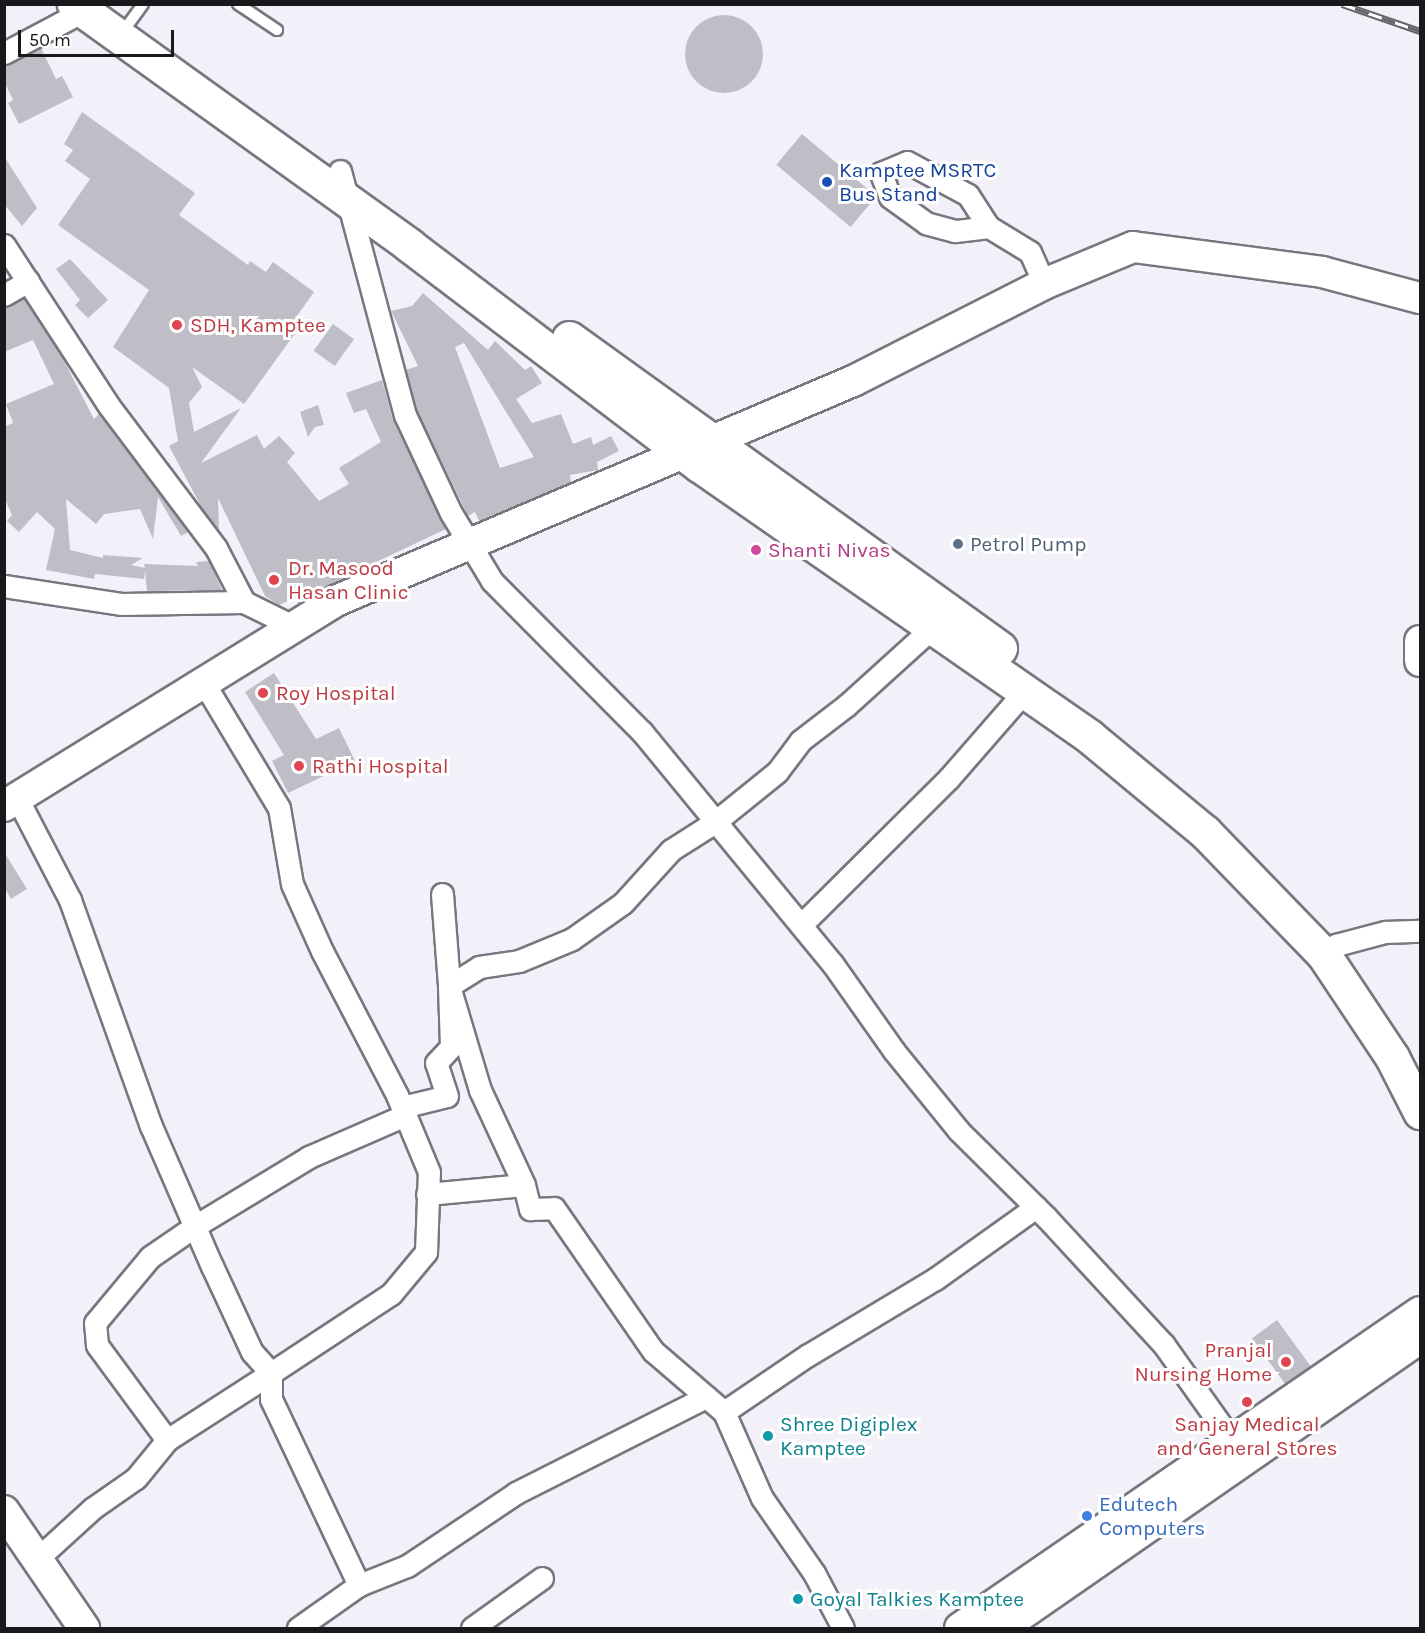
<!DOCTYPE html>
<html>
<head>
<meta charset="utf-8">
<style>
	body { margin:0 }
	#map { position:relative; width:1425px; height:1633px; overflow:hidden; background:#f2f0f9; font-family:Karla,sans-serif }
	div>[style] { position:absolute }
	[style*='--x'] { left:calc(var(--x)*1px); top:calc(var(--y)*1px); width:calc(var(--w)*1px); rotate:calc(var(--a)*1deg) }
	.building>* { inset:0; background:#bfbdc6; transform-origin:0 0 }
	.round { border-radius:50% }
	.roads { filter:drop-shadow(2px 0 #78767e) drop-shadow(-2px 0 #78767e) drop-shadow(0 2px #78767e) drop-shadow(0 -2px #78767e) }
	.lane>* { height:10px; margin:-5px; padding:0 5px; transform-origin:5px; border-radius:5px; background:#fff }
	.street>* { height:21px; margin:-10.5px; padding:0 10.5px; transform-origin:10.5px; border-radius:10.5px; background:#fff }
	.secondary>* { height:30px; margin:-15px; padding:0 15px; transform-origin:15px; border-radius:15px; background:#fff }
	.highway>* { height:33px; margin:-16.5px; padding:0 16.5px; transform-origin:16.5px; border-radius:16.5px; background:#fff }
	.rail>* { height:7px; margin-top:-3.5px; transform-origin:0; background:repeating-linear-gradient(90deg,#fff 0 14px,#646368 0 28px); box-sizing:border-box; border-block:2px solid #646368 }
	.dots>* { width:16px; height:16px; translate:-50% -50%; box-sizing:border-box; border:3px solid #fff; border-radius:50% }
	span { translate:-50% -50%; white-space:nowrap; text-align:center; line-height:1.15; -webkit-text-stroke:6px #fff; paint-order:stroke }
	.transit-label { font-size:21px; color:#164399 }
	.left { translate:0 -50%; text-align:left }
	.health-label { font-size:21px; color:#be3a42 }
	.right { translate:-100% -50%; text-align:right }
	.service-label { font-size:21px; color:#4e5e75 }
	.hotel-label { font-size:21px; color:#b23c85 }
	.culture-label { font-size:21px; color:#0d838f }
	.shop-label { font-size:21px; color:#366cbe }
	.frame { position:absolute; inset:0; border:6px solid #19181b; pointer-events:none }
	.scale { position:absolute; left:18px; top:30px; width:156px; height:27px; box-sizing:border-box; border:3px solid #19181b; border-top:0; padding-left:8px; font-size:18px; line-height:21px; white-space:nowrap; color:#19181b; -webkit-text-stroke:4px #fff; paint-order:stroke }
</style>
</head>
<body>
<div id="map">
	<div class="building">
		<i class="round" style="left:685px;top:15px;width:78px;height:78px"></i>
		<i style="clip-path:polygon(41px 48px,56px 79px,62px 76px,73px 97px,19px 124px,8px 103px,13px 100px,4px 81px,4px 66px)"></i>
		<i style="clip-path:polygon(82px 112px,195px 193px,179px 215px,248px 265px,250px 261px,266px 272px,273px 262px,314px 292px,289px 327px,296px 332px,244px 404px,192px 367px,202px 387px,189px 403px,194px 432px,241px 408px,201px 463px,257px 435px,264px 449px,279px 436px,295px 453px,287px 462px,319px 501px,349px 484px,339px 468px,381px 442px,366px 409px,354px 413px,346px 393px,382px 380px,393px 420px,446px 529px,355px 572px,298px 604px,295px 598px,279px 605px,265px 596px,218px 498px,219px 531px,202px 508px,169px 446px,178px 441px,169px 388px,113px 347px,149px 290px,58px 225px,90px 179px,65px 161px,73px 150px,64px 144px)"></i>
		<i style="left:802px;top:134px;width:97px;height:40px;rotate:40deg"></i>
		<i style="clip-path:polygon(4px 156px,37px 208px,22px 226px,4px 204px)"></i>
		<i style="clip-path:polygon(70px 259px,108px 300px,88px 318px,75px 305px,80px 300px,56px 269px)"></i>
		<i style="clip-path:polygon(evenodd,423px 293px,488px 350px,495px 341px,525px 370px,531px 366px,542px 383px,516px 399px,532px 423px,561px 414px,573px 444px,591px 437px,593px 445px,611px 436px,619px 451px,597px 462px,598px 470px,570px 475px,571px 482px,479px 521px,475px 512px,468px 516px,417px 411px,406px 370px,418px 366px,391px 311px,412px 306px,423px 293px,464px 343px,503px 407px,534px 457px,500px 468px,455px 347px,464px 343px)"></i>
		<i style="clip-path:polygon(24px 298px,63px 359px,94px 419px,99px 414px,188px 532px,181px 536px,158px 497px,153px 539px,140px 509px,104px 514px,96px 524px,66px 499px,70px 550px,103px 558px,103px 555px,143px 558px,131px 565px,145px 568px,144px 564px,198px 566px,196px 562px,209px 561px,222px 590px,147px 591px,145px 571px,144px 579px,95px 574px,94px 579px,46px 570px,55px 529px,37px 512px,19px 532px,7px 521px,12px 515px,4px 497px,4px 427px,13px 423px,6px 404px,54px 384px,33px 340px,4px 352px,4px 308px)"></i>
		<i style="left:333px;top:324px;width:26px;height:33px;rotate:36deg"></i>
		<i style="clip-path:polygon(318px 405px,324px 425px,315px 427px,308px 437px,300px 412px)"></i>
		<i style="clip-path:polygon(274px 673px,316px 739px,339px 728px,355px 761px,288px 793px,272px 761px,284px 755px,245px 692px)"></i>
		<i style="clip-path:polygon(4px 852px,27px 889px,11px 899px,4px 887px)"></i>
		<i style="left:1277px;top:1320px;width:57px;height:31px;rotate:54deg"></i>
	</div>
	<div class="roads">
		<div class="lane">
			<i style="--x:238;--y:4;--w:47;--a:33.7"></i>
			<i style="--x:130;--y:22;--w:22;--a:-54"></i>
		</div>
		<div class="street">
			<i style="--x:4;--y:53;--w:98;--a:-27.9"></i>
			<i style="--x:340;--y:171;--w:253;--a:75.1"></i>
			<i style="--x:405;--y:415;--w:108;--a:64.9"></i>
			<i style="--x:451;--y:513;--w:79;--a:58.9"></i>
			<i style="--x:492;--y:581;--w:213;--a:45.2"></i>
			<i style="--x:642;--y:732;--w:299;--a:50.6"></i>
			<i style="--x:832;--y:963;--w:108;--a:54.8"></i>
			<i style="--x:894;--y:1051;--w:103;--a:50.9"></i>
			<i style="--x:959;--y:1131;--w:122;--a:44.7"></i>
			<i style="--x:1046;--y:1217;--w:174;--a:47.3"></i>
			<i style="--x:1164;--y:1345;--w:119;--a:54.6"></i>
			<i style="--x:989;--y:227;--w:34;--a:173"></i>
			<i style="--x:955;--y:231;--w:30;--a:-165"></i>
			<i style="--x:926;--y:223;--w:44;--a:-144.2"></i>
			<i style="--x:890;--y:197;--w:26;--a:-111"></i>
			<i style="--x:881;--y:173;--w:28;--a:-23"></i>
			<i style="--x:907;--y:162;--w:69;--a:28.4"></i>
			<i style="--x:968;--y:195;--w:38;--a:57"></i>
			<i style="--x:989;--y:227;--w:48;--a:31.4"></i>
			<i style="--x:1030;--y:252;--w:35;--a:66"></i>
			<i style="--x:4;--y:245;--w:192;--a:56.9"></i>
			<i style="--x:109;--y:406;--w:178;--a:53"></i>
			<i style="--x:216;--y:548;--w:61;--a:62.6"></i>
			<i style="--x:4;--y:295;--w:28;--a:-30"></i>
			<i style="--x:4;--y:586;--w:118;--a:8.7"></i>
			<i style="--x:121;--y:604;--w:123;--a:-0.9"></i>
			<i style="--x:244;--y:602;--w:57;--a:26.1"></i>
			<i style="--x:17;--y:798;--w:115;--a:62.5"></i>
			<i style="--x:70;--y:900;--w:240;--a:70.3"></i>
			<i style="--x:151;--y:1126;--w:153;--a:66.5"></i>
			<i style="--x:212;--y:1266;--w:95;--a:65.1"></i>
			<i style="--x:252;--y:1352;--w:28;--a:48"></i>
			<i style="--x:271;--y:1373;--w:144;--a:-33.4"></i>
			<i style="--x:391;--y:1294;--w:55;--a:-50.2"></i>
			<i style="--x:426;--y:1252;--w:80;--a:-87.9"></i>
			<i style="--x:429;--y:1172;--w:83;--a:-112.6"></i>
			<i style="--x:397;--y:1095;--w:162;--a:-117.5"></i>
			<i style="--x:322;--y:951;--w:73;--a:-114.1"></i>
			<i style="--x:292;--y:884;--w:77;--a:-99.7"></i>
			<i style="--x:279;--y:808;--w:146;--a:-121"></i>
			<i style="--x:442;--y:894;--w:92;--a:85.6"></i>
			<i style="--x:449;--y:986;--w:109;--a:73.4"></i>
			<i style="--x:480;--y:1090;--w:105;--a:65.1"></i>
			<i style="--x:801;--y:925;--w:209;--a:-44.8"></i>
			<i style="--x:949;--y:778;--w:116;--a:-48.9"></i>
			<i style="--x:1324;--y:955;--w:16;--a:-40"></i>
			<i style="--x:1336;--y:945;--w:51;--a:-14.9"></i>
			<i style="--x:1385;--y:932;--w:35;--a:-2"></i>
			<i style="--x:402;--y:1107;--w:46;--a:-13.7"></i>
			<i style="--x:447;--y:1096;--w:35;--a:-108"></i>
			<i style="--x:436;--y:1063;--w:22;--a:-47"></i>
			<i style="--x:451;--y:1047;--w:61;--a:-91.9"></i>
			<i style="--x:449;--y:986;--w:36;--a:-32"></i>
			<i style="--x:479;--y:967;--w:40;--a:-8.5"></i>
			<i style="--x:519;--y:961;--w:57;--a:-22.5"></i>
			<i style="--x:572;--y:939;--w:62;--a:-35.2"></i>
			<i style="--x:623;--y:903;--w:72;--a:-47.8"></i>
			<i style="--x:671;--y:850;--w:52;--a:-32.5"></i>
			<i style="--x:715;--y:822;--w:80;--a:-38.9"></i>
			<i style="--x:777;--y:772;--w:39;--a:-53"></i>
			<i style="--x:800;--y:741;--w:59;--a:-37.5"></i>
			<i style="--x:847;--y:705;--w:116;--a:-42.2"></i>
			<i style="--x:427;--y:1194;--w:97;--a:-5.3"></i>
			<i style="--x:524;--y:1185;--w:25;--a:76"></i>
			<i style="--x:530;--y:1209;--w:24;--a:-2"></i>
			<i style="--x:554;--y:1208;--w:174;--a:55.3"></i>
			<i style="--x:653;--y:1351;--w:94;--a:40.7"></i>
			<i style="--x:724;--y:1412;--w:94;--a:66.2"></i>
			<i style="--x:762;--y:1498;--w:91;--a:55.3"></i>
			<i style="--x:814;--y:1573;--w:62;--a:62.2"></i>
			<i style="--x:724;--y:1412;--w:102;--a:-34.2"></i>
			<i style="--x:808;--y:1355;--w:148;--a:-30.9"></i>
			<i style="--x:935;--y:1279;--w:124;--a:-35.5"></i>
			<i style="--x:167;--y:1440;--w:118;--a:-126.4"></i>
			<i style="--x:97;--y:1345;--w:22;--a:-95"></i>
			<i style="--x:95;--y:1323;--w:86;--a:-50.2"></i>
			<i style="--x:150;--y:1257;--w:55;--a:-34.6"></i>
			<i style="--x:195;--y:1226;--w:133;--a:-31.2"></i>
			<i style="--x:309;--y:1157;--w:105;--a:-23.6"></i>
			<i style="--x:37;--y:1559;--w:76;--a:-42.3"></i>
			<i style="--x:93;--y:1508;--w:52;--a:-34.9"></i>
			<i style="--x:136;--y:1478;--w:49;--a:-50.8"></i>
			<i style="--x:167;--y:1440;--w:124;--a:-32.8"></i>
			<i style="--x:271;--y:1373;--w:26;--a:90"></i>
			<i style="--x:271;--y:1399;--w:206;--a:64.7"></i>
			<i style="--x:359;--y:1585;--w:75;--a:144.8"></i>
			<i style="--x:359;--y:1585;--w:52;--a:-21.6"></i>
			<i style="--x:407;--y:1566;--w:131;--a:-33.8"></i>
			<i style="--x:516;--y:1493;--w:213;--a:-26.8"></i>
			<i style="--x:472;--y:1628;--w:86;--a:-35.5"></i>
		</div>
		<div class="secondary">
			<i style="--x:1420;--y:641;--w:20;--a:90"></i>
			<i style="--x:4;--y:806;--w:392;--a:-31.7"></i>
			<i style="--x:338;--y:600;--w:560;--a:-23.04"></i>
			<i style="--x:853;--y:381;--w:214;--a:-26.9"></i>
			<i style="--x:1044;--y:284;--w:96;--a:-22.6"></i>
			<i style="--x:1133;--y:247;--w:191;--a:7.5"></i>
			<i style="--x:1322;--y:272;--w:101;--a:14.9"></i>
			<i style="--x:4;--y:1511;--w:142;--a:55.6"></i>
			<i style="--x:960;--y:1628;--w:558;--a:-34.49"></i>
			<i style="--x:1002;--y:1628;--w:509;--a:-34.75"></i>
		</div>
		<div class="highway">
			<i style="--x:74;--y:4;--w:413;--a:35.7"></i>
			<i style="--x:409;--y:245;--w:364;--a:37.2"></i>
			<i style="--x:699;--y:465;--w:476;--a:34.8"></i>
			<i style="--x:1090;--y:737;--w:149;--a:39.6"></i>
			<i style="--x:1205;--y:832;--w:171;--a:45.9"></i>
			<i style="--x:1324;--y:955;--w:123;--a:56.3"></i>
			<i style="--x:1392;--y:1057;--w:62;--a:63"></i>
			<i style="--x:569;--y:338;--w:531;--a:35.73"></i>
		</div>
	</div>
	<div class="rail">
		<i style="--x:1342;--y:4;--w:83;--a:19.1"></i>
	</div>
	<div class="dots">
		<i style="left:827px;top:182px;background:#1a4fb4"></i>
		<i style="left:177px;top:325px;background:#e0444e"></i>
		<i style="left:958px;top:544px;background:#5c6f8a"></i>
		<i style="left:756px;top:550px;background:#d1479c"></i>
		<i style="left:274px;top:580px;background:#e0444e"></i>
		<i style="left:263px;top:693px;background:#e0444e"></i>
		<i style="left:299px;top:766px;background:#e0444e"></i>
		<i style="left:1286px;top:1362px;background:#e0444e"></i>
		<i style="left:1247px;top:1402px;background:#e0444e"></i>
		<i style="left:768px;top:1436px;background:#0f9aa8"></i>
		<i style="left:1087px;top:1516px;background:#3f7fe0"></i>
		<i style="left:798px;top:1599px;background:#0f9aa8"></i>
	</div>
	<div class="transit-label">
		<span class="left" style="left:839px;top:182px">Kamptee MSRTC<br>Bus Stand</span>
	</div>
	<div class="health-label">
		<span class="left" style="left:190px;top:325px">SDH, Kamptee</span>
		<span class="left" style="left:288px;top:580px">Dr. Masood<br>Hasan Clinic</span>
		<span class="left" style="left:276px;top:693px">Roy Hospital</span>
		<span class="left" style="left:312px;top:766px">Rathi Hospital</span>
		<span class="right" style="left:1272px;top:1362px">Pranjal<br>Nursing Home</span>
		<span style="left:1247px;top:1436px">Sanjay Medical<br>and General Stores</span>
	</div>
	<div class="service-label">
		<span class="left" style="left:970px;top:544px">Petrol Pump</span>
	</div>
	<div class="hotel-label">
		<span class="left" style="left:768px;top:550px">Shanti Nivas</span>
	</div>
	<div class="culture-label">
		<span class="left" style="left:780px;top:1436px">Shree Digiplex<br>Kamptee</span>
		<span class="left" style="left:810px;top:1599px">Goyal Talkies Kamptee</span>
	</div>
	<div class="shop-label">
		<span class="left" style="left:1099px;top:1516px">Edutech<br>Computers</span>
	</div>
	<div class="frame"></div>
	<div class="scale">50 m</div>
</div>
</body>
</html>
